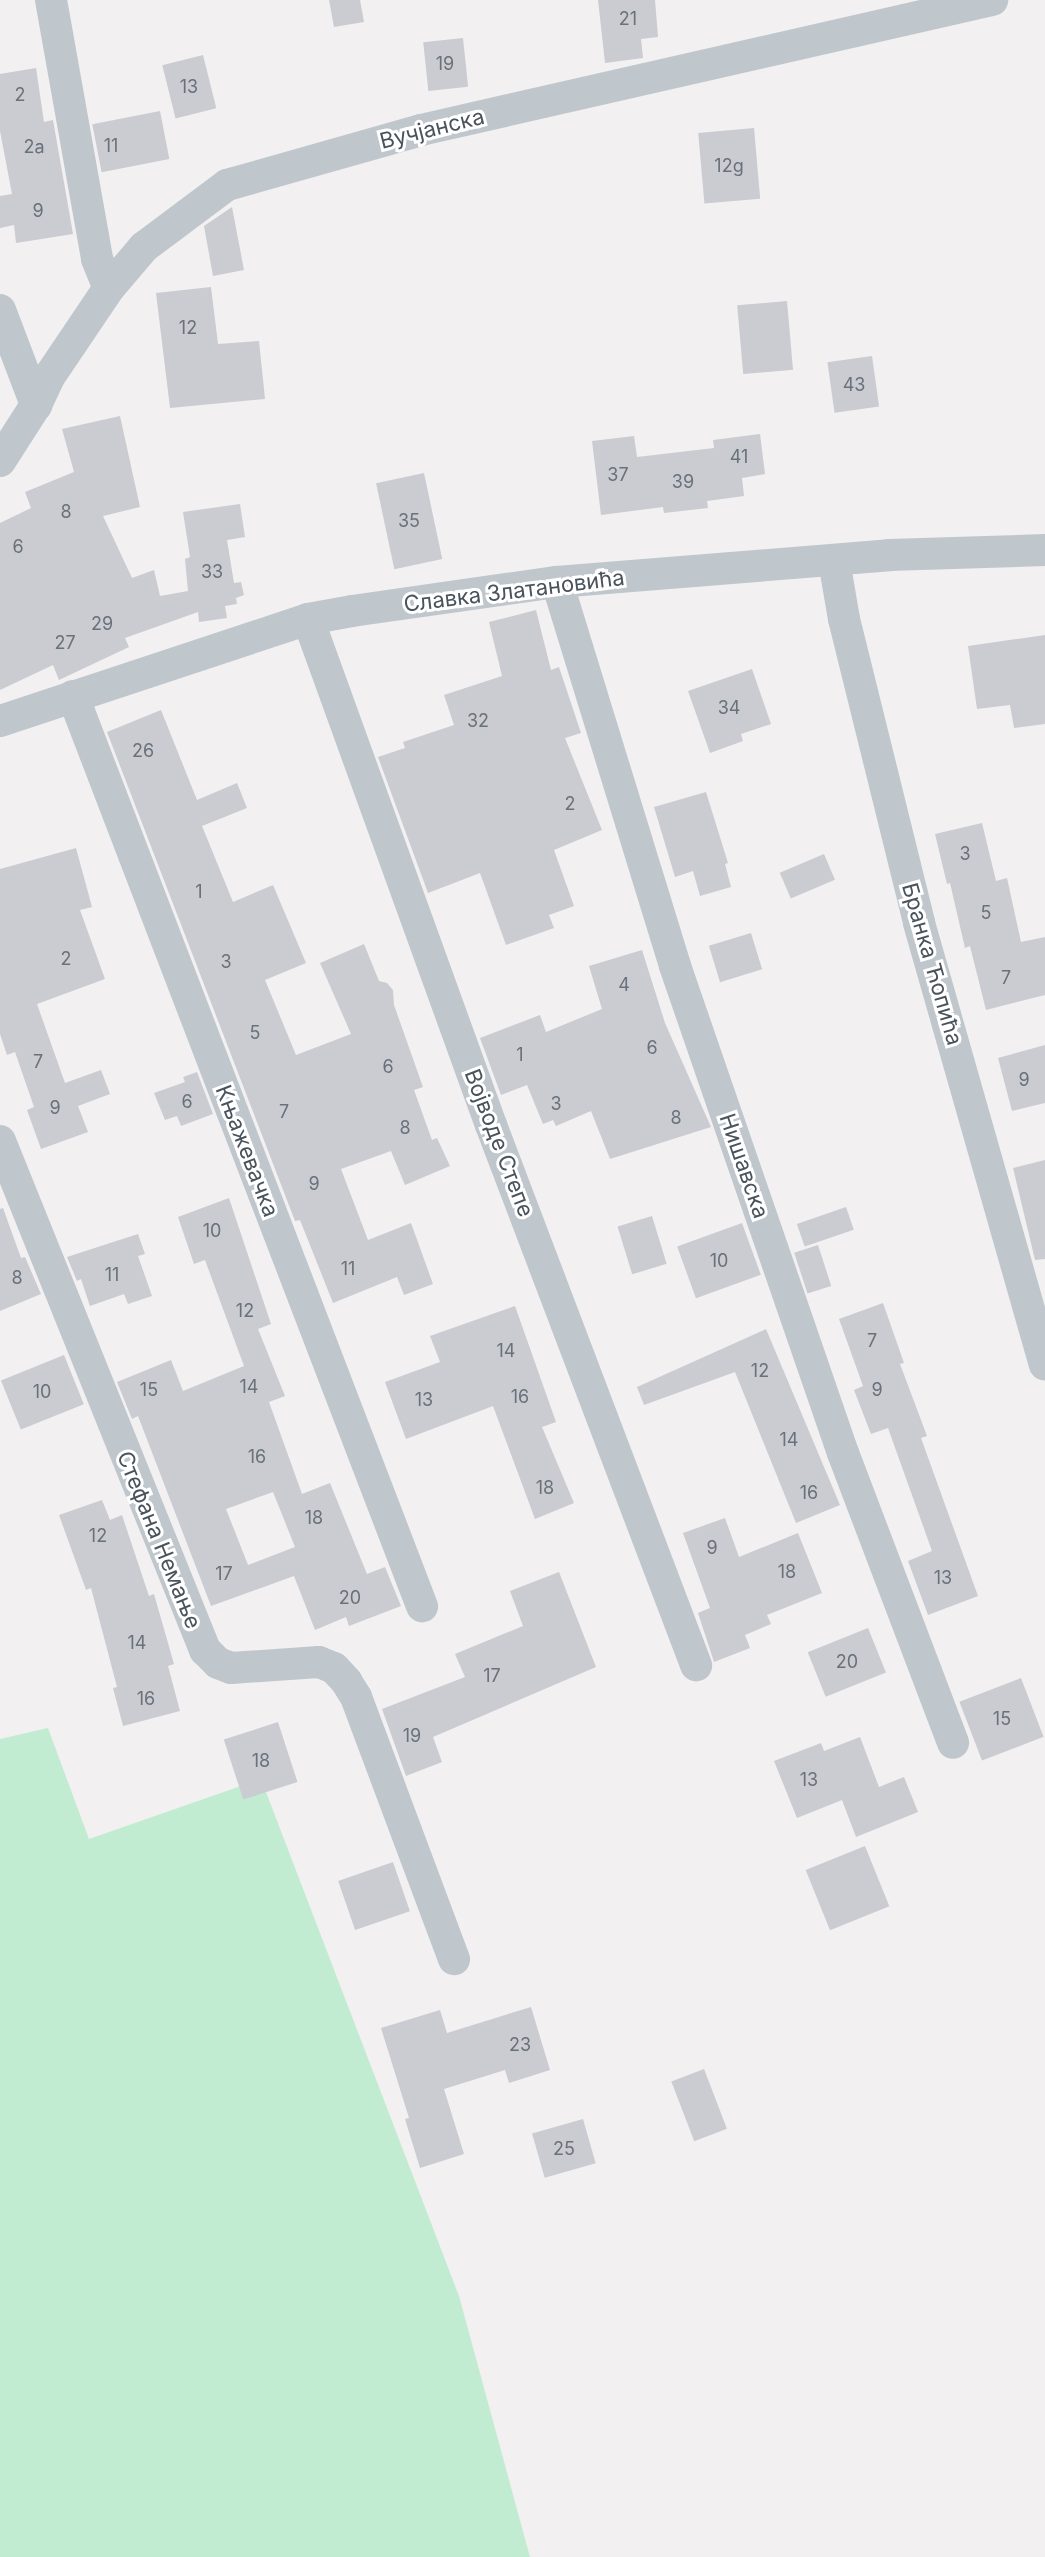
<!DOCTYPE html>
<html>
<head>
<meta charset="utf-8">
<style>
	body { margin:0 }
	#map { position:relative; width:1045px; height:2557px; overflow:hidden; background:#f2f0f0; font-family:Inter,sans-serif }
	div>[style] { position:absolute }
	[style*='--x'] { left:calc(var(--x)*1px); top:calc(var(--y)*1px); width:calc(var(--w)*1px); rotate:calc(var(--a)*1deg) }
	.green>* { inset:0; background:#c2ecd1 }
	.building>* { inset:0; background:#caccd2; transform-origin:0 0 }
	.minor>* { height:32px; margin:-16px; padding:0 16px; transform-origin:16px; border-radius:16px; background:#bfc7cd }
	span { translate:-50% -50%; white-space:nowrap; text-align:center; line-height:1.15; -webkit-text-stroke:6px #fff; paint-order:stroke }
	.number-label { font-size:18px; color:#69717a }
	.number-label span { -webkit-text-stroke-width:0 }
	.street-label { font-size:22px; color:#49535c }
</style>
</head>
<body>
<div id="map">
	<div class="green">
		<i style="clip-path:polygon(48px 1728px,89px 1839px,261px 1779px,459px 2296px,530px 2557px,0 2557px,0 1739px)"></i>
	</div>
	<div class="building">
		<i style="clip-path:polygon(329px 0,360px 0,364px 22px,334px 27px)"></i>
		<i style="clip-path:polygon(598px 0,655px 0,658px 37px,641px 39px,643px 58px,605px 63px)"></i>
		<i style="left:463px;top:38px;width:49px;height:40px;rotate:84deg"></i>
		<i style="left:203px;top:55px;width:55px;height:42px;rotate:76deg"></i>
		<i style="clip-path:polygon(36px 68px,44px 122px,53px 120px,73px 234px,16px 243px,14px 225px,0 228px,0 196px,12px 194px,0 131px,0 74px)"></i>
		<i style="left:160px;top:111px;width:49px;height:69px;rotate:79deg"></i>
		<i style="left:754px;top:128px;width:71px;height:56px;rotate:85deg"></i>
		<i style="clip-path:polygon(232px 207px,244px 270px,213px 276px,204px 226px)"></i>
		<i style="clip-path:polygon(211px 287px,218px 344px,259px 341px,265px 399px,170px 408px,156px 293px)"></i>
		<i style="left:787px;top:301px;width:69px;height:50px;rotate:85deg"></i>
		<i style="left:872px;top:356px;width:51px;height:45px;rotate:82deg"></i>
		<i style="clip-path:polygon(120px 416px,140px 507px,103px 516px,132px 578px,154px 570px,160px 596px,188px 591px,185px 559px,190px 557px,183px 512px,240px 504px,245px 537px,227px 540px,234px 583px,241px 582px,244px 595px,236px 598px,237px 604px,225px 606px,227px 618px,199px 622px,198px 612px,125px 638px,129px 647px,59px 680px,53px 665px,0 690px,0 523px,31px 508px,25px 492px,74px 472px,62px 429px)"></i>
		<i style="clip-path:polygon(760px 434px,765px 474px,742px 478px,744px 496px,707px 501px,708px 508px,664px 513px,663px 507px,601px 515px,592px 441px,634px 436px,637px 457px,714px 448px,713px 440px)"></i>
		<i style="left:424px;top:473px;width:88px;height:49px;rotate:78deg"></i>
		<i style="clip-path:polygon(536px 610px,551px 670px,559px 667px,581px 733px,565px 738px,602px 830px,554px 850px,574px 906px,549px 915px,554px 928px,506px 945px,480px 873px,428px 893px,378px 757px,405px 748px,403px 742px,454px 725px,444px 695px,502px 676px,489px 622px)"></i>
		<i style="clip-path:polygon(1045px 635px,1045px 724px,1014px 728px,1010px 705px,977px 709px,968px 646px)"></i>
		<i style="clip-path:polygon(752px 669px,771px 724px,741px 734px,743px 741px,710px 753px,688px 691px)"></i>
		<i style="clip-path:polygon(161px 710px,197px 800px,237px 783px,247px 808px,202px 826px,233px 902px,273px 885px,306px 963px,265px 980px,296px 1055px,351px 1034px,320px 963px,364px 944px,379px 981px,387px 983px,393px 990px,394px 1005px,423px 1087px,414px 1090px,432px 1140px,437px 1138px,450px 1166px,405px 1185px,391px 1151px,341px 1169px,368px 1240px,411px 1223px,433px 1284px,404px 1295px,397px 1277px,333px 1303px,300px 1220px,295px 1221px,107px 732px)"></i>
		<i style="clip-path:polygon(706px 792px,728px 863px,725px 864px,731px 887px,700px 896px,693px 871px,675px 877px,654px 807px)"></i>
		<i style="clip-path:polygon(982px 823px,996px 881px,1007px 878px,1021px 942px,1045px 937px,1045px 995px,986px 1010px,970px 946px,965px 948px,950px 883px,947px 884px,935px 834px)"></i>
		<i style="clip-path:polygon(76px 848px,92px 907px,80px 910px,105px 979px,37px 1004px,65px 1083px,101px 1070px,110px 1094px,78px 1106px,88px 1132px,41px 1149px,27px 1110px,34px 1107px,15px 1052px,7px 1055px,0 1034px,0 869px)"></i>
		<i style="left:824px;top:854px;width:28px;height:48px;rotate:67deg"></i>
		<i style="left:751px;top:933px;width:38px;height:44px;rotate:73deg"></i>
		<i style="clip-path:polygon(642px 950px,665px 1023px,711px 1127px,610px 1159px,591px 1111px,556px 1126px,553px 1120px,543px 1124px,527px 1085px,501px 1095px,480px 1038px,540px 1015px,546px 1032px,602px 1009px,589px 966px)"></i>
		<i style="clip-path:polygon(1045px 1045px,1045px 1103px,1012px 1111px,998px 1058px)"></i>
		<i style="clip-path:polygon(197px 1072px,213px 1114px,181px 1126px,177px 1116px,165px 1120px,154px 1093px,185px 1082px,183px 1077px)"></i>
		<i style="clip-path:polygon(1045px 1160px,1045px 1259px,1035px 1260px,1013px 1168px)"></i>
		<i style="clip-path:polygon(evenodd,229px 1198px,271px 1324px,258px 1329px,285px 1396px,269px 1402px,302px 1494px,330px 1483px,367px 1574px,385px 1567px,401px 1606px,349px 1626px,346px 1617px,315px 1630px,294px 1576px,211px 1606px,138px 1416px,132px 1419px,117px 1382px,171px 1360px,183px 1391px,244px 1366px,205px 1260px,194px 1264px,178px 1217px,229px 1198px,273px 1492px,295px 1547px,248px 1565px,226px 1509px,273px 1492px)"></i>
		<i style="left:846px;top:1207px;width:24px;height:52px;rotate:71deg"></i>
		<i style="clip-path:polygon(3px 1208px,21px 1258px,25px 1257px,41px 1294px,0 1311px,0 1209px)"></i>
		<i style="left:652px;top:1216px;width:50px;height:36px;rotate:73deg"></i>
		<i style="left:742px;top:1223px;width:55px;height:69px;rotate:70deg"></i>
		<i style="clip-path:polygon(138px 1234px,145px 1254px,138px 1256px,152px 1296px,128px 1304px,124px 1294px,90px 1306px,81px 1279px,77px 1281px,67px 1257px)"></i>
		<i style="left:818px;top:1245px;width:43px;height:25px;rotate:72deg"></i>
		<i style="clip-path:polygon(883px 1303px,904px 1363px,900px 1364px,927px 1436px,921px 1438px,978px 1596px,928px 1615px,908px 1561px,932px 1551px,888px 1428px,871px 1434px,854px 1390px,863px 1386px,839px 1319px)"></i>
		<i style="clip-path:polygon(515px 1306px,556px 1422px,542px 1427px,574px 1503px,535px 1519px,493px 1406px,406px 1439px,385px 1382px,440px 1362px,430px 1336px)"></i>
		<i style="clip-path:polygon(766px 1329px,840px 1505px,796px 1523px,735px 1372px,644px 1405px,637px 1387px)"></i>
		<i style="left:64px;top:1355px;width:53px;height:68px;rotate:68deg"></i>
		<i style="clip-path:polygon(102px 1500px,110px 1520px,122px 1515px,149px 1596px,154px 1594px,174px 1664px,168px 1666px,180px 1711px,123px 1726px,113px 1688px,117px 1687px,91px 1588px,86px 1590px,59px 1515px)"></i>
		<i style="clip-path:polygon(725px 1518px,739px 1557px,798px 1533px,822px 1593px,767px 1615px,771px 1624px,745px 1635px,750px 1648px,714px 1662px,698px 1613px,710px 1608px,683px 1533px)"></i>
		<i style="clip-path:polygon(559px 1572px,596px 1667px,433px 1737px,442px 1762px,406px 1776px,382px 1709px,465px 1677px,455px 1654px,523px 1626px,510px 1591px)"></i>
		<i style="left:868px;top:1628px;width:48px;height:65px;rotate:68deg"></i>
		<i style="left:1021px;top:1678px;width:63px;height:66px;rotate:69deg"></i>
		<i style="left:278px;top:1722px;width:63px;height:57px;rotate:72deg"></i>
		<i style="clip-path:polygon(860px 1737px,879px 1787px,904px 1777px,918px 1812px,856px 1837px,842px 1800px,797px 1818px,774px 1761px,821px 1743px,824px 1751px)"></i>
		<i style="left:865px;top:1846px;width:65px;height:64px;rotate:68deg"></i>
		<i style="left:393px;top:1862px;width:52px;height:58px;rotate:71deg"></i>
		<i style="clip-path:polygon(531px 2007px,550px 2070px,509px 2083px,505px 2070px,444px 2089px,464px 2154px,420px 2168px,405px 2119px,409px 2118px,381px 2028px,440px 2010px,447px 2033px)"></i>
		<i style="left:704px;top:2069px;width:64px;height:35px;rotate:69deg"></i>
		<i style="left:583px;top:2119px;width:46px;height:53px;rotate:74deg"></i>
	</div>
	<div class="minor">
		<i style="--x:51;--y:0;--w:263;--a:79.9"></i>
		<i style="--x:97;--y:259;--w:31;--a:68"></i>
		<i style="--x:0;--y:310;--w:102;--a:69.2"></i>
		<i style="--x:0;--y:461;--w:67;--a:-57.3"></i>
		<i style="--x:36;--y:405;--w:31;--a:-65"></i>
		<i style="--x:49;--y:377;--w:107;--a:-56"></i>
		<i style="--x:109;--y:288;--w:54;--a:-49.5"></i>
		<i style="--x:144;--y:247;--w:104;--a:-36.8"></i>
		<i style="--x:227;--y:185;--w:202;--a:-15.8"></i>
		<i style="--x:421;--y:130;--w:586;--a:-12.83"></i>
		<i style="--x:834;--y:561;--w:59;--a:80.2"></i>
		<i style="--x:844;--y:619;--w:313;--a:76.1"></i>
		<i style="--x:919;--y:923;--w:459;--a:74.1"></i>
		<i style="--x:557;--y:582;--w:402;--a:72.9"></i>
		<i style="--x:675;--y:966;--w:515;--a:70.97"></i>
		<i style="--x:843;--y:1453;--w:310;--a:69.2"></i>
		<i style="--x:308;--y:619;--w:538;--a:70.12"></i>
		<i style="--x:491;--y:1125;--w:578;--a:69.21"></i>
		<i style="--x:73;--y:696;--w:975;--a:69.02"></i>
		<i style="--x:0;--y:721;--w:324;--a:-18.3"></i>
		<i style="--x:308;--y:619;--w:45;--a:-10.3"></i>
		<i style="--x:352;--y:611;--w:207;--a:-8.1"></i>
		<i style="--x:557;--y:582;--w:333;--a:-4.6"></i>
		<i style="--x:889;--y:555;--w:156;--a:-1.8"></i>
		<i style="--x:0;--y:1141;--w:549;--a:68.06"></i>
		<i style="--x:205;--y:1650;--w:18;--a:45"></i>
		<i style="--x:218;--y:1663;--w:14;--a:21"></i>
		<i style="--x:231;--y:1668;--w:88;--a:-3.9"></i>
		<i style="--x:319;--y:1662;--w:16;--a:22"></i>
		<i style="--x:334;--y:1668;--w:18;--a:47"></i>
		<i style="--x:346;--y:1681;--w:19;--a:58"></i>
		<i style="--x:356;--y:1697;--w:280;--a:69.5"></i>
	</div>
	<div class="number-label">
		<span style="left:628px;top:19px">21</span>
		<span style="left:445px;top:64px">19</span>
		<span style="left:189px;top:87px">13</span>
		<span style="left:20px;top:95px">2</span>
		<span style="left:111px;top:146px">11</span>
		<span style="left:34px;top:147px">2a</span>
		<span style="left:729px;top:166px">12g</span>
		<span style="left:38px;top:211px">9</span>
		<span style="left:188px;top:328px">12</span>
		<span style="left:854px;top:385px">43</span>
		<span style="left:739px;top:457px">41</span>
		<span style="left:618px;top:475px">37</span>
		<span style="left:683px;top:482px">39</span>
		<span style="left:66px;top:512px">8</span>
		<span style="left:409px;top:521px">35</span>
		<span style="left:18px;top:547px">6</span>
		<span style="left:212px;top:572px">33</span>
		<span style="left:102px;top:624px">29</span>
		<span style="left:65px;top:643px">27</span>
		<span style="left:729px;top:708px">34</span>
		<span style="left:478px;top:721px">32</span>
		<span style="left:143px;top:751px">26</span>
		<span style="left:570px;top:804px">2</span>
		<span style="left:965px;top:854px">3</span>
		<span style="left:199px;top:892px">1</span>
		<span style="left:986px;top:913px">5</span>
		<span style="left:66px;top:959px">2</span>
		<span style="left:226px;top:962px">3</span>
		<span style="left:1006px;top:978px">7</span>
		<span style="left:624px;top:985px">4</span>
		<span style="left:255px;top:1033px">5</span>
		<span style="left:652px;top:1048px">6</span>
		<span style="left:520px;top:1055px">1</span>
		<span style="left:38px;top:1062px">7</span>
		<span style="left:388px;top:1067px">6</span>
		<span style="left:1024px;top:1080px">9</span>
		<span style="left:187px;top:1102px">6</span>
		<span style="left:556px;top:1104px">3</span>
		<span style="left:55px;top:1108px">9</span>
		<span style="left:284px;top:1112px">7</span>
		<span style="left:676px;top:1118px">8</span>
		<span style="left:405px;top:1128px">8</span>
		<span style="left:314px;top:1184px">9</span>
		<span style="left:212px;top:1231px">10</span>
		<span style="left:719px;top:1261px">10</span>
		<span style="left:348px;top:1269px">11</span>
		<span style="left:112px;top:1275px">11</span>
		<span style="left:17px;top:1278px">8</span>
		<span style="left:245px;top:1311px">12</span>
		<span style="left:872px;top:1341px">7</span>
		<span style="left:506px;top:1351px">14</span>
		<span style="left:760px;top:1371px">12</span>
		<span style="left:249px;top:1387px">14</span>
		<span style="left:149px;top:1390px">15</span>
		<span style="left:877px;top:1390px">9</span>
		<span style="left:42px;top:1392px">10</span>
		<span style="left:520px;top:1397px">16</span>
		<span style="left:424px;top:1400px">13</span>
		<span style="left:789px;top:1440px">14</span>
		<span style="left:257px;top:1457px">16</span>
		<span style="left:545px;top:1488px">18</span>
		<span style="left:809px;top:1493px">16</span>
		<span style="left:314px;top:1518px">18</span>
		<span style="left:98px;top:1536px">12</span>
		<span style="left:712px;top:1548px">9</span>
		<span style="left:787px;top:1572px">18</span>
		<span style="left:224px;top:1574px">17</span>
		<span style="left:943px;top:1578px">13</span>
		<span style="left:350px;top:1598px">20</span>
		<span style="left:137px;top:1643px">14</span>
		<span style="left:847px;top:1662px">20</span>
		<span style="left:492px;top:1676px">17</span>
		<span style="left:146px;top:1699px">16</span>
		<span style="left:1002px;top:1719px">15</span>
		<span style="left:412px;top:1736px">19</span>
		<span style="left:261px;top:1761px">18</span>
		<span style="left:809px;top:1780px">13</span>
		<span style="left:520px;top:2045px">23</span>
		<span style="left:564px;top:2149px">25</span>
	</div>
	<div class="street-label">
		<span style="left:432px;top:129px;rotate:-14deg">Вучјанска</span>
		<span style="left:514px;top:591px;rotate:-7deg">Славка Златановића</span>
		<span style="left:932px;top:964px;rotate:74deg">Бранка Ћопића</span>
		<span style="left:499px;top:1143px;rotate:69deg">Војводе Степе</span>
		<span style="left:247px;top:1151px;rotate:69deg">Књажевачка</span>
		<span style="left:744px;top:1166px;rotate:71deg">Нишавска</span>
		<span style="left:159px;top:1540px;rotate:68deg">Стефана Немање</span>
	</div>
</div>
</body>
</html>
